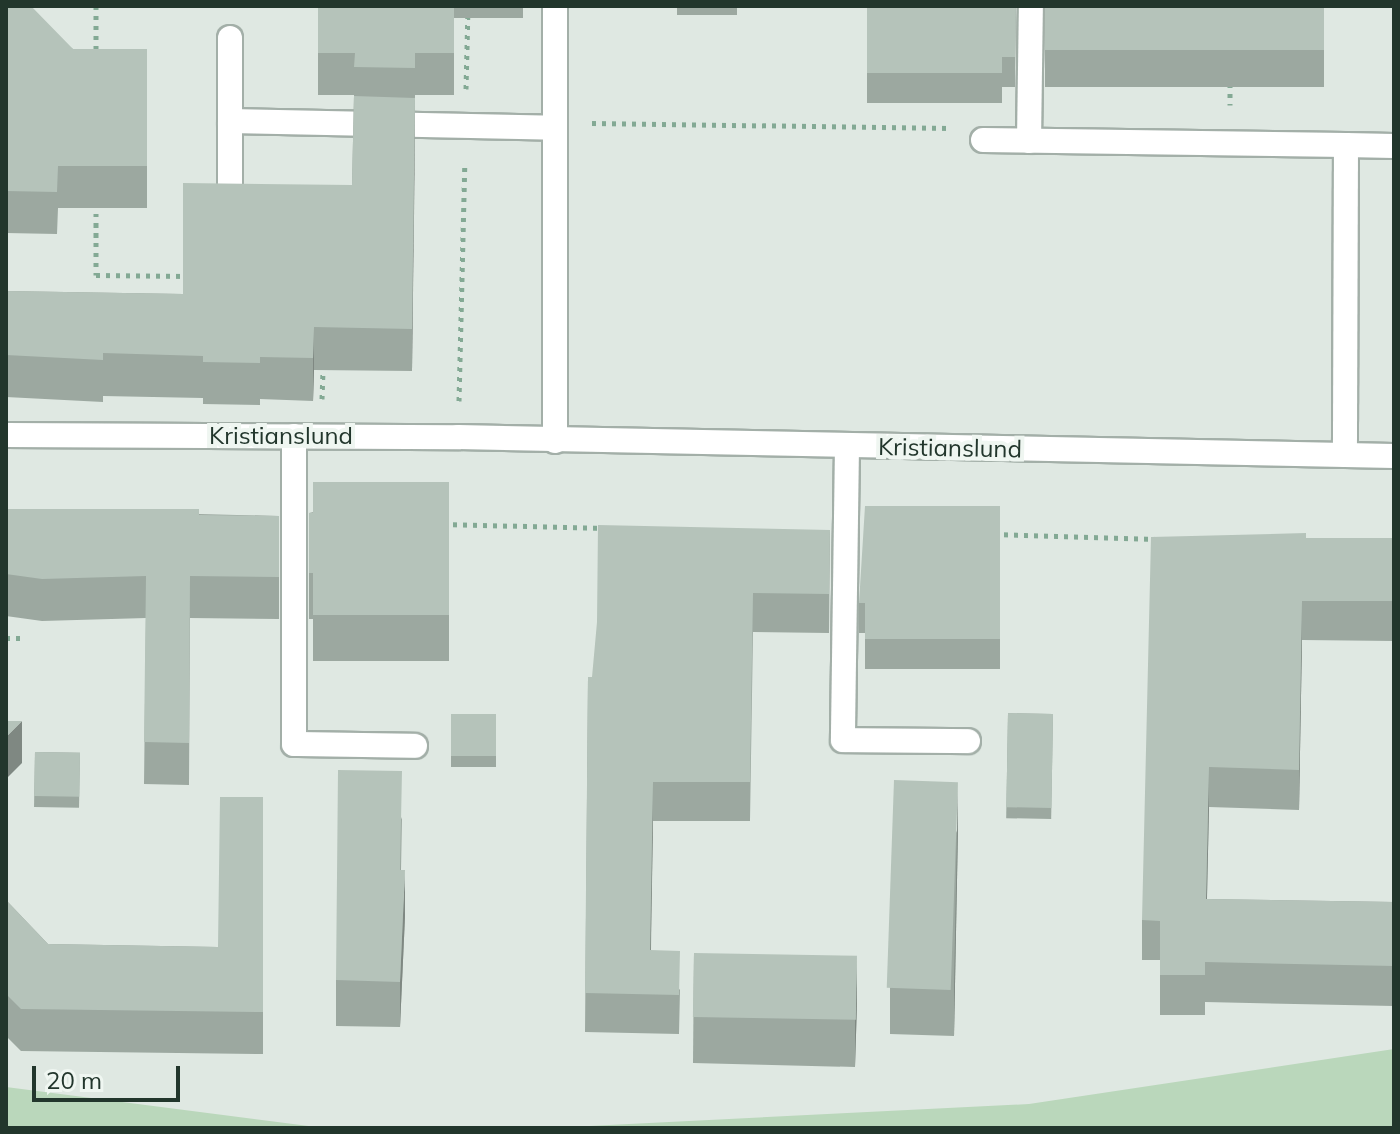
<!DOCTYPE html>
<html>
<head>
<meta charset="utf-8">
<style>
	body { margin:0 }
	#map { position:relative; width:1400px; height:1134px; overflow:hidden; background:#dfe8e2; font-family:Mulish,sans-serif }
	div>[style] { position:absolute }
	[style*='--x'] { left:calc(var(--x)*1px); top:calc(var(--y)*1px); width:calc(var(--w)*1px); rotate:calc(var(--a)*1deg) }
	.green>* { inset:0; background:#bad7bb }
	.path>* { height:5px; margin-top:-2.5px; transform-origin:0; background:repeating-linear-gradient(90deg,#83a994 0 4px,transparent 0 10px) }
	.roads { filter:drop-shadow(2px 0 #a3afa8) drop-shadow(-2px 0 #a3afa8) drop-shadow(0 2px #a3afa8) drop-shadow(0 -2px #a3afa8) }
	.service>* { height:24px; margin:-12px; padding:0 12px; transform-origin:12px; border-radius:12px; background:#fff }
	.minor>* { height:24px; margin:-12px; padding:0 12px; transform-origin:12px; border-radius:12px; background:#fff }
	.wall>* { inset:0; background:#9ca8a0; transform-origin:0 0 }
	.shaded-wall>* { inset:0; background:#7f8882 }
	.building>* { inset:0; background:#b5c3ba; transform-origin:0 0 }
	span { translate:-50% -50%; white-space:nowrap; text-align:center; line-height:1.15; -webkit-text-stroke:8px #eff6f1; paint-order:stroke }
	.street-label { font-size:24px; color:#22362c }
	.frame { position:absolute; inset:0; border:8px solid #22362c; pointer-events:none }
	.scale { position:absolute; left:32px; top:1066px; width:148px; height:36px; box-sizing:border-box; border:4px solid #22362c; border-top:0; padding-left:10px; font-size:24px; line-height:28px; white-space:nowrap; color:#22362c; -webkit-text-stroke:6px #eff6f1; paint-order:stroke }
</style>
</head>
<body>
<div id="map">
	<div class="green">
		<i style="clip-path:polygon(1394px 1049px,1394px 1128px,549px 1128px,1029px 1104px)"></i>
		<i style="clip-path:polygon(6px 1087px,324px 1128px,6px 1128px)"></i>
	</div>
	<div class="path">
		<i style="--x:96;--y:6;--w:47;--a:90"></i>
		<i style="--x:1230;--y:83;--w:22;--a:90"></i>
		<i style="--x:466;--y:89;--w:83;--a:-88.6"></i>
		<i style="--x:592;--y:123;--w:358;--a:0.8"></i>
		<i style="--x:96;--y:203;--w:72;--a:90"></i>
		<i style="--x:96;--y:275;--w:91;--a:0.6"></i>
		<i style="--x:322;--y:399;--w:34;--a:-88"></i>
		<i style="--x:459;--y:401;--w:238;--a:-88.6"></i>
		<i style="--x:443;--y:524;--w:162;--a:1.4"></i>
		<i style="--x:994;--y:534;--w:162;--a:1.8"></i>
		<i style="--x:6;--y:638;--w:19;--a:0"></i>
	</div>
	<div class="roads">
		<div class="service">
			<i style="--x:230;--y:38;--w:83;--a:90"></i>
			<i style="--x:1029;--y:141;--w:135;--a:-89.2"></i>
			<i style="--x:1346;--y:145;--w:48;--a:1.2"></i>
			<i style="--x:230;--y:194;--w:73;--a:-90"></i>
			<i style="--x:230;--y:121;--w:325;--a:1.2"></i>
			<i style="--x:294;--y:436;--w:308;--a:90"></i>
			<i style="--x:294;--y:744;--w:121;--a:0.9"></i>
			<i style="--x:847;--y:446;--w:294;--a:90.8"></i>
			<i style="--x:843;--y:740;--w:125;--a:0.5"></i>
		</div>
		<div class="minor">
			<i style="--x:555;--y:6;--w:435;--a:90"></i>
			<i style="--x:983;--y:140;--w:363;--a:0.8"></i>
			<i style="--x:1346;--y:145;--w:310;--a:90.2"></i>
			<i style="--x:6;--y:435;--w:452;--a:0.3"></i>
			<i style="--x:458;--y:437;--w:936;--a:1.16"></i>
		</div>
	</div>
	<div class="wall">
		<i style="clip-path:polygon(6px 6px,73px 49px,147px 49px,147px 208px,58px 208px,57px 234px,6px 233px)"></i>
		<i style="clip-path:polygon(225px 6px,523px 6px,523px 18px,454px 18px,454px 95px,415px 95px,412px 371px,314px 370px,313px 401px,260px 399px,260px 405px,203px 404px,203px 398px,103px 396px,103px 402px,6px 397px,6px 291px,183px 294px,352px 185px,354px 95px,318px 95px,318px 8px)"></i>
		<i style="left:677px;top:6px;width:60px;height:9px"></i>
		<i style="clip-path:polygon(867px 6px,1016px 6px,1015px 87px,1002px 87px,1002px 103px,867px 103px)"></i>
		<i style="left:1045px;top:6px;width:279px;height:81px"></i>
		<i style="clip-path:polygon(449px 482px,449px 661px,313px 661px,313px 619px,309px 619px,309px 513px)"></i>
		<i style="clip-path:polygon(1000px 506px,1000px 669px,865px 669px,865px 633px,859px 633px,859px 603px)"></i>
		<i style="clip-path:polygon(6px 509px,279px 516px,279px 619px,190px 618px,189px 785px,144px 784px,146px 618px,42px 621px,6px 616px)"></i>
		<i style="clip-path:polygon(830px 530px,829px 633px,753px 632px,750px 821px,653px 821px,651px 950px,680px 990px,679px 1034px,585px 1032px,588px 677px,592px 677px)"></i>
		<i style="clip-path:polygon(1306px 538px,1394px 538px,1394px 641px,1302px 640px,1299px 810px,1209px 807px,1207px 899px,1394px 902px,1394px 1006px,1205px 1002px,1205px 1015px,1160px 1015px,1160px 960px,1142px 960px,1142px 920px)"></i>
		<i style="left:451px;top:714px;width:45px;height:53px"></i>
		<i style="left:1053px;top:714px;width:105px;height:45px;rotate:91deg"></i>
		<i style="left:35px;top:752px;width:45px;height:55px;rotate:1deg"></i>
		<i style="clip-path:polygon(263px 797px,263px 1054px,21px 1051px,6px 1036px,6px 900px,48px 944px,218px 947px)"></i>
		<i style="clip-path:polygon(402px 817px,401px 870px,405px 916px,400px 1027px,336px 1026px,336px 980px)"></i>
		<i style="clip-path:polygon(958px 828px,954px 1036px,890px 1034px,890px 988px)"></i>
		<i style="clip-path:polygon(694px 953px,857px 1002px,855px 1067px,693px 1063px)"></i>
	</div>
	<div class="shaded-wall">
		<i style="clip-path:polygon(415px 98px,415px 140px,412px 371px,412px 329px)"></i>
		<i style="clip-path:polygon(314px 327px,314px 370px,313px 401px,313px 358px)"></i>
		<i style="clip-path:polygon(1302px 601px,1302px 640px,1299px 810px,1299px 770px)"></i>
		<i style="clip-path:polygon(22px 721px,22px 763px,6px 779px,6px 737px)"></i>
		<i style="clip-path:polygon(1209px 767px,1209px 807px,1206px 939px,1206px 899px)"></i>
		<i style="clip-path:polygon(653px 782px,653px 821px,650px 989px,650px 950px)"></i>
		<i style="clip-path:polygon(958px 782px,958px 828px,954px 1036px,954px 990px)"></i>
		<i style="clip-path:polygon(405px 870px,405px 916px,400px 1027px,400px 982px)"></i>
		<i style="clip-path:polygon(857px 956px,857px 1002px,855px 1067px,855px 1021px)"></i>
	</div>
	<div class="building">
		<i style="clip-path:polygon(6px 6px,31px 6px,73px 49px,147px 49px,147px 166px,58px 166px,57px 192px,6px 191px)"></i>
		<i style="clip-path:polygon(318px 6px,454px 6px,454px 53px,415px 53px,415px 68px,354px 67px,355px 53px,318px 53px)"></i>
		<i style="clip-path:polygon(867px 6px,1016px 6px,1015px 57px,1002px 57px,1002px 73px,867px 73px)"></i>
		<i style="left:1045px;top:6px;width:279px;height:44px"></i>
		<i style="clip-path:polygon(354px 96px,415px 98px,412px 329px,314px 327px,313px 358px,260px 357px,260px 363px,203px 362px,203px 356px,103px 353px,103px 360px,6px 355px,6px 291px,183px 294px,183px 183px,352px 185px)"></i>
		<i style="clip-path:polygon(313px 482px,449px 482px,449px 615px,313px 615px,313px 573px,309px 573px,309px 513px,313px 513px)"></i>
		<i style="clip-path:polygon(865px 506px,1000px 506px,1000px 639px,865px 639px,865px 603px,859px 603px)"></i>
		<i style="clip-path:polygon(6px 509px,199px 509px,199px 515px,279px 516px,279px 577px,190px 576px,189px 743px,144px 742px,146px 576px,42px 579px,6px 574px)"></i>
		<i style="clip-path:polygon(598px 525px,830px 530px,829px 594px,753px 593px,750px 782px,653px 782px,650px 950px,680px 951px,679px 995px,585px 993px,588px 677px,592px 677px,597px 622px)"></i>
		<i style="clip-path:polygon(1306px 533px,1306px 538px,1394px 538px,1394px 601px,1302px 601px,1299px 770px,1209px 767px,1206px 899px,1394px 902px,1394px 966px,1205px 962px,1205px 975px,1160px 975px,1160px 921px,1142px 920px,1151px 537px)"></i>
		<i style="left:451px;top:714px;width:45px;height:42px"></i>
		<i style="left:1053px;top:714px;width:94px;height:45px;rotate:91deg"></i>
		<i style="clip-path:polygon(6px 721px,22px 721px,6px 737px)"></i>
		<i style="left:35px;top:752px;width:45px;height:44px;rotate:1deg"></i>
		<i style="clip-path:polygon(338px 770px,402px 771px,400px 870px,405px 870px,400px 982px,336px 980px)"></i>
		<i style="left:894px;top:780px;width:64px;height:208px;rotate:2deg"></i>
		<i style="clip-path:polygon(220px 797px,263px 797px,263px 1012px,21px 1009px,6px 994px,6px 900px,48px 944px,218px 947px)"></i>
		<i style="left:694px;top:953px;width:163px;height:64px;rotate:1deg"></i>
	</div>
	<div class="street-label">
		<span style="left:281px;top:436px">Kristianslund</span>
		<span style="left:950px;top:448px;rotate:1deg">Kristianslund</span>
	</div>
	<div class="frame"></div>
	<div class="scale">20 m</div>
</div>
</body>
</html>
